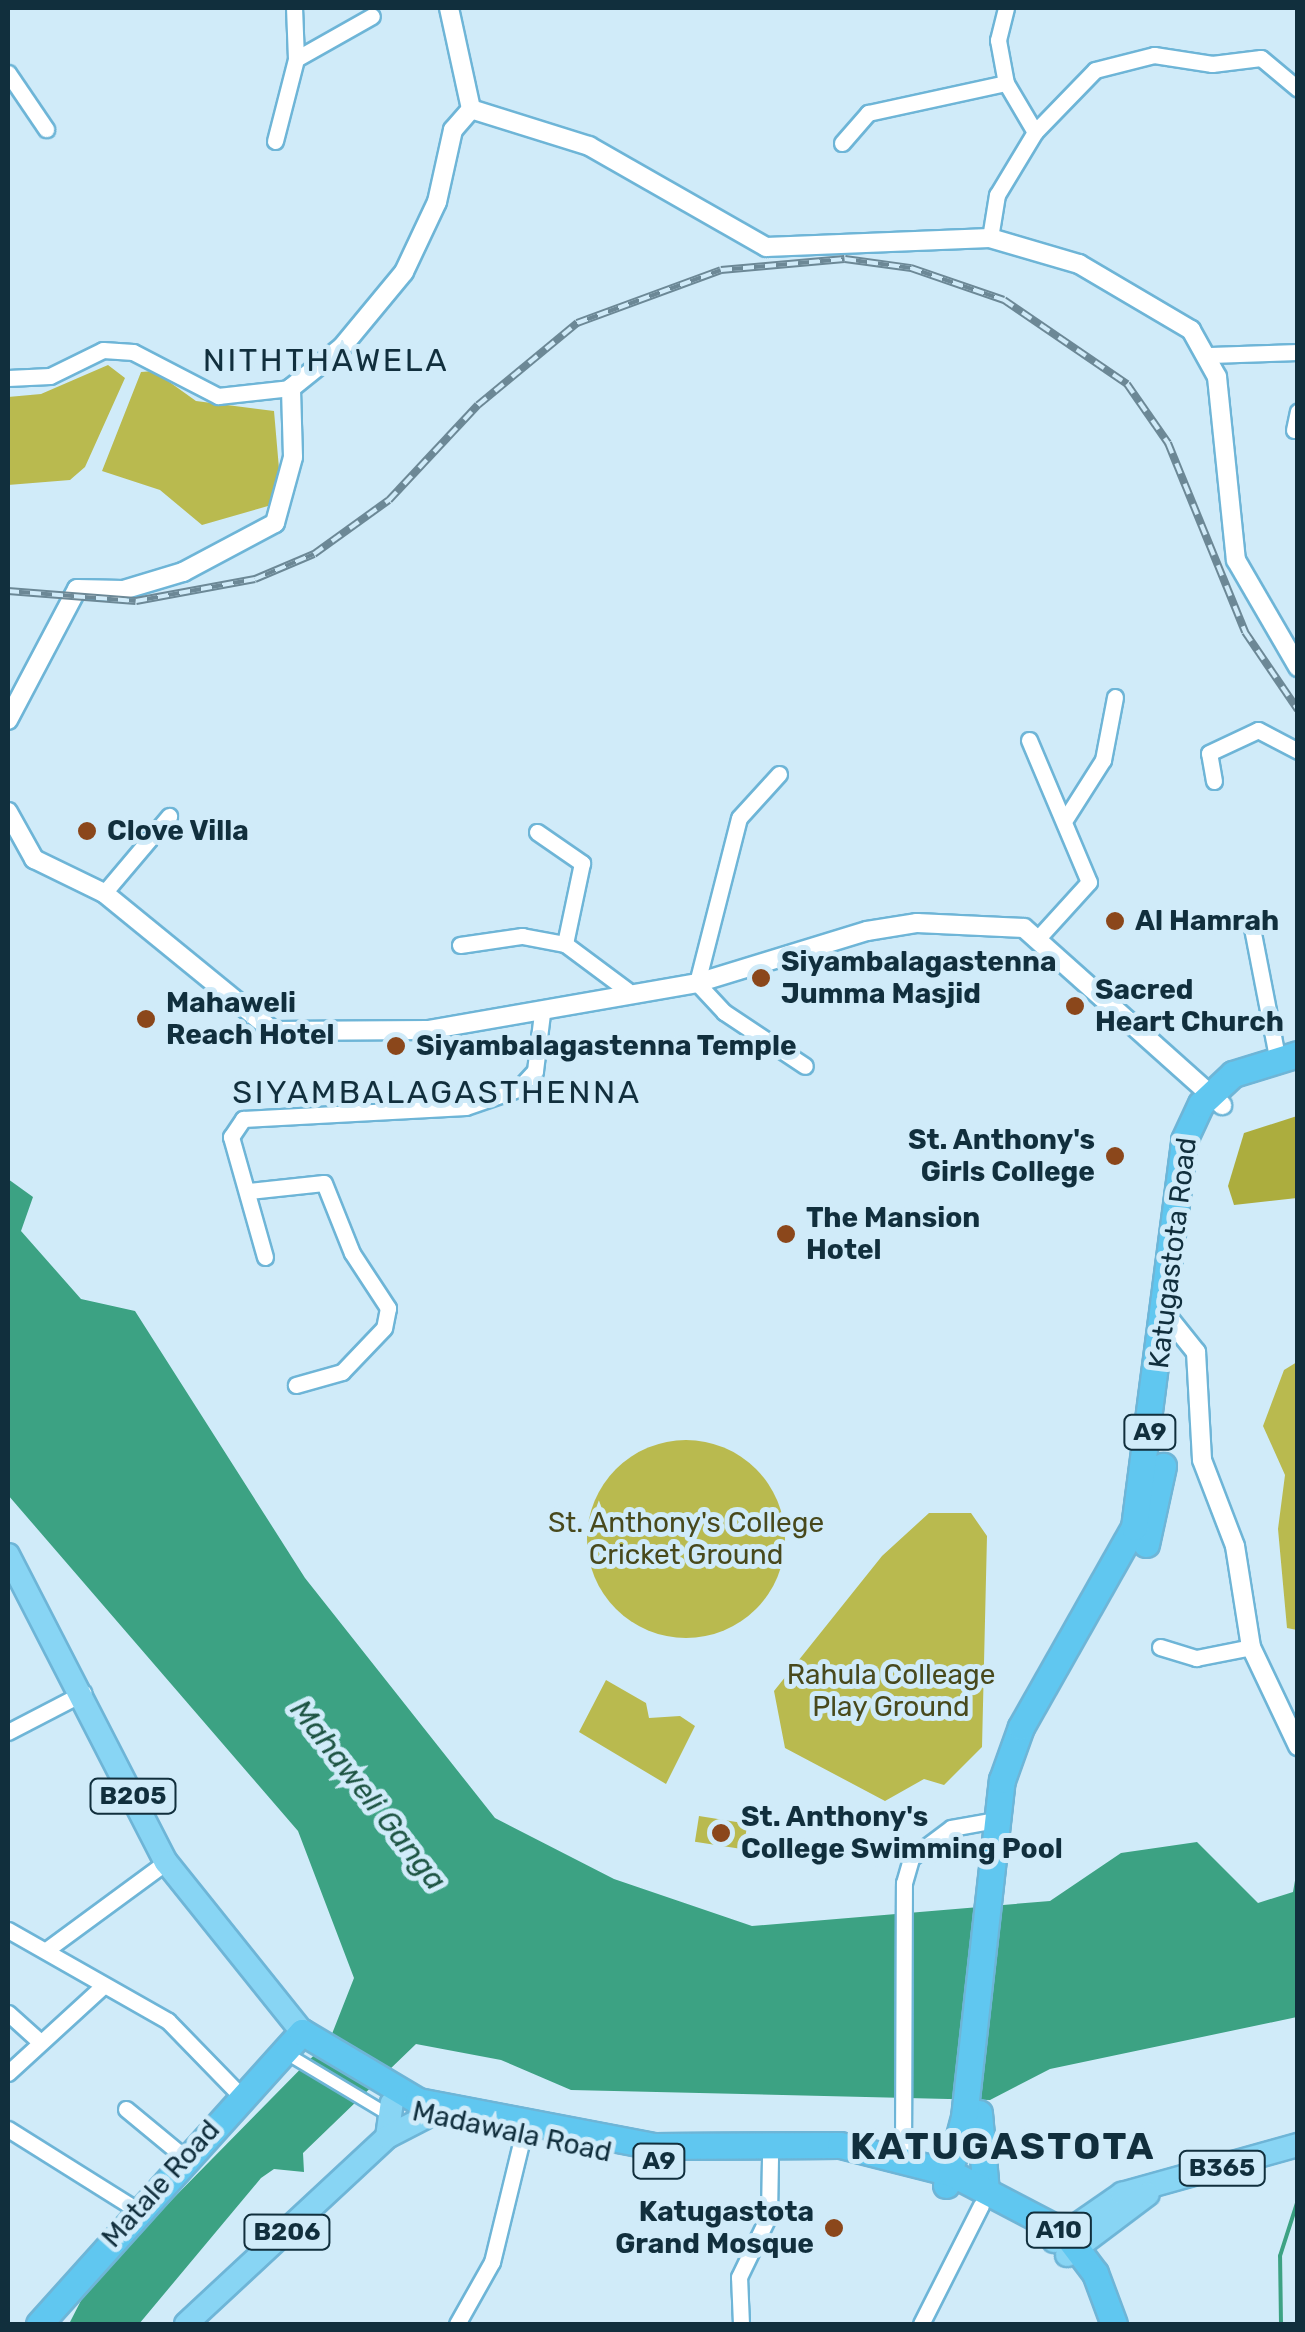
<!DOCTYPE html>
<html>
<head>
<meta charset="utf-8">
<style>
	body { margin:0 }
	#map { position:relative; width:1305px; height:2332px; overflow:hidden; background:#d0ebf9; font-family:Rubik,sans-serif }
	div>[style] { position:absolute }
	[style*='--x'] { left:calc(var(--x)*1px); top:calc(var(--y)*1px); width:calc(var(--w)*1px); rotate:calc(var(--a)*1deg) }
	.green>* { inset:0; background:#b9ba4f; transform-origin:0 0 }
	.round { border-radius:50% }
	.forest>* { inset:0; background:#acad3e }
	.water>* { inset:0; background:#3ca283 }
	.stream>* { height:4px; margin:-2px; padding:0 2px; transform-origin:2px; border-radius:2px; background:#3ca283 }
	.roads { filter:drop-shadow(2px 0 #6eb5d7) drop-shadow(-2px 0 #6eb5d7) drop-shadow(0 2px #6eb5d7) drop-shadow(0 -2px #6eb5d7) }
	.pedestrian>* { height:11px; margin:-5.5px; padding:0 5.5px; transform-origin:5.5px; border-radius:5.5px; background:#fff }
	.minor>* { height:15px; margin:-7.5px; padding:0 7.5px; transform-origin:7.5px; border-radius:7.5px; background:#fff }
	.tertiary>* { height:18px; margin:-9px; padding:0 9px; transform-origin:9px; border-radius:9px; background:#fff }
	.primary>* { height:22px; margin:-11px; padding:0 11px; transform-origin:11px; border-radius:11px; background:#88d5f4 }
	.trunk>* { height:25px; margin:-12.5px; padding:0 12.5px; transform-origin:12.5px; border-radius:12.5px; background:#60c7f0 }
	.rail>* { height:8px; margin-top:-4px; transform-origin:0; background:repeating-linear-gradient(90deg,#d0ebf9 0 11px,#6c8896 0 22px); box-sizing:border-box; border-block:2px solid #6c8896 }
	.dots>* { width:28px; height:28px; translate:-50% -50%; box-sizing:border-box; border:5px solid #d0ebf9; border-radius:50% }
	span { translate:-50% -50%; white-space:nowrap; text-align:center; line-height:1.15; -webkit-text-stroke:10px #d0ebf9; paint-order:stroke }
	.shield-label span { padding:2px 8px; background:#d0ebf9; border:2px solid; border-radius:8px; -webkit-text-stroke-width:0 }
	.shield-label { font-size:25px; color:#112f3d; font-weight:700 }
	.poi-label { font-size:28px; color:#112f3d; font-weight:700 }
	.left { translate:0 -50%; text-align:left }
	.right { translate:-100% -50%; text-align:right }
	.street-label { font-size:28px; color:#112f3d }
	.park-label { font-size:28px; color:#48491c }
	.water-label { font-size:30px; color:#1d5443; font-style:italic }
	.quarter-label { font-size:32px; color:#112f3d; letter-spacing:2.5px }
	.district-label { font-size:38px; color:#112f3d; font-weight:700; letter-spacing:2.5px }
	.frame { position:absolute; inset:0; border:10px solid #112f3d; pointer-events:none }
</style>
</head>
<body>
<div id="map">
	<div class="green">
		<i style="clip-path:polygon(108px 365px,125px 378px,85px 467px,70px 480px,8px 485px,8px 397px,41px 394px)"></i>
		<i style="clip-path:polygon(154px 371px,196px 401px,274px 411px,280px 480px,268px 506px,202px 525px,160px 490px,102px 471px,141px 372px)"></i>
		<i style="clip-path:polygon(1297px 1362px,1297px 1630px,1287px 1628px,1278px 1529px,1285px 1475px,1263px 1426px,1284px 1370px)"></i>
		<i class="round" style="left:587px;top:1440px;width:198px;height:198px"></i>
		<i style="clip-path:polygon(929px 1513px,971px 1513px,987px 1536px,982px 1747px,944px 1785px,924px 1779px,885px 1801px,785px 1748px,774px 1691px,882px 1556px)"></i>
		<i style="clip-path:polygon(606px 1680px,646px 1703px,649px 1718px,680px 1716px,695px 1726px,666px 1784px,579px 1732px)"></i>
		<i style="left:699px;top:1816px;width:49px;height:26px;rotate:9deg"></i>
	</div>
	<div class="forest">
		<i style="clip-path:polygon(1297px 1116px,1297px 1198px,1234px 1205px,1228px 1186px,1244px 1133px)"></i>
	</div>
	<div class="water">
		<i style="clip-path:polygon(8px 1179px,33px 1197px,21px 1231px,81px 1299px,135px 1311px,305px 1578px,495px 1818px,614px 1879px,752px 1926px,1050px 1901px,1121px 1853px,1197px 1842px,1258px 1903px,1293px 1892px,1297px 1869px,1297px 2017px,1050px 2069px,990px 2100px,571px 2090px,501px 2060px,416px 2044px,303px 2153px,304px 2172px,274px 2169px,261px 2178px,139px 2324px,69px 2324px,90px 2283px,330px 2039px,354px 1978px,298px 1831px,8px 1495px)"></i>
	</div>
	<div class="stream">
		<i style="--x:1281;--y:2324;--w:68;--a:-90.8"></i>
		<i style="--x:1280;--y:2256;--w:59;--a:-72.2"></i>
	</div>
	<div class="roads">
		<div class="pedestrian">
			<i style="--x:286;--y:2053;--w:122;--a:31"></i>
		</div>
		<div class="minor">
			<i style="--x:1006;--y:8;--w:33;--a:104"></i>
			<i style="--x:998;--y:40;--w:44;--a:79.5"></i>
			<i style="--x:1006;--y:83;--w:57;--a:59.4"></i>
			<i style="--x:296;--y:59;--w:87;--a:-29.5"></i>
			<i style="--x:8;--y:73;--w:68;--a:55.8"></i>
			<i style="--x:275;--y:141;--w:85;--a:-75.6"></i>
			<i style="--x:296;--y:59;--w:51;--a:-92.2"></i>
			<i style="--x:842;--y:143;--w:40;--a:-49"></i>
			<i style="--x:868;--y:113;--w:141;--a:-12.3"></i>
			<i style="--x:990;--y:238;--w:44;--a:-80.8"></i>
			<i style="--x:997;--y:195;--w:74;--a:-58.9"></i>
			<i style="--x:1035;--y:132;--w:86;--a:-45.9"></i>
			<i style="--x:1095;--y:70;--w:61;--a:-14.3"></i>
			<i style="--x:1154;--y:55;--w:59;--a:8.8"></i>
			<i style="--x:1212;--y:64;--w:49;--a:-7"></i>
			<i style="--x:1261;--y:58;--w:48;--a:40"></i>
			<i style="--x:1210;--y:355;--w:88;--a:-2"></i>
			<i style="--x:8;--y:378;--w:42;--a:-2.7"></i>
			<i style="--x:50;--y:376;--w:59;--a:-26.1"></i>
			<i style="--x:103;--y:350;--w:30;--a:4"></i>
			<i style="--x:133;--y:352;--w:96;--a:27.4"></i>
			<i style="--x:218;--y:396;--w:73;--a:-6.3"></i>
			<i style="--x:1294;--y:430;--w:19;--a:-78"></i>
			<i style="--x:1029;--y:740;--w:154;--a:67.1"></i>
			<i style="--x:1089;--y:882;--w:73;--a:132.2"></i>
			<i style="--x:779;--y:774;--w:59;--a:132.3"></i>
			<i style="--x:739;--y:818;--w:170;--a:104.3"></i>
			<i style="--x:697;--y:983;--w:40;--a:47"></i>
			<i style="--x:724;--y:1012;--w:97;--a:33.7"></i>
			<i style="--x:1214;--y:781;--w:28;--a:-100"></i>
			<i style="--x:1209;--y:753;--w:54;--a:-25.1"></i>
			<i style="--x:1258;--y:730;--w:45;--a:27.7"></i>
			<i style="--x:1066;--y:818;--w:69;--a:-57.5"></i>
			<i style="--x:1103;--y:760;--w:64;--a:-79.2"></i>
			<i style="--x:537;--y:832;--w:55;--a:34.6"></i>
			<i style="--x:582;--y:863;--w:83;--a:101.9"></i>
			<i style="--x:104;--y:893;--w:101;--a:-49.8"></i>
			<i style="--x:1252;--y:928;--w:131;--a:79"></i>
			<i style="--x:460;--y:945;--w:63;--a:-8.3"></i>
			<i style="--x:522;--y:936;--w:44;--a:10.5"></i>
			<i style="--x:565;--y:944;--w:77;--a:36.6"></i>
			<i style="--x:249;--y:1191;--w:75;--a:-6.1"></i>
			<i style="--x:324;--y:1183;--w:75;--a:68.2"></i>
			<i style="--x:352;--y:1253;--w:66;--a:56.8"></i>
			<i style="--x:388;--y:1308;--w:20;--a:101"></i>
			<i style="--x:384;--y:1328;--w:61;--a:133.7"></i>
			<i style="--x:342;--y:1372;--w:48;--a:164.2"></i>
			<i style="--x:265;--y:1257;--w:125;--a:-105.8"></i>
			<i style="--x:231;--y:1137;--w:22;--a:-56"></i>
			<i style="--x:243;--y:1119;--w:223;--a:-3.1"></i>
			<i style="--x:466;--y:1107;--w:55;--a:-19.1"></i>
			<i style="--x:518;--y:1089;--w:25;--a:-47"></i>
			<i style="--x:535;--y:1071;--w:58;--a:-83.1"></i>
			<i style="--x:1160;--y:1647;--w:38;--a:17"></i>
			<i style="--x:1196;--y:1658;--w:56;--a:-11.3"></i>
			<i style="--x:8;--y:1732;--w:85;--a:-27.5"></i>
			<i style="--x:8;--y:1930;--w:184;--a:29.6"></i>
			<i style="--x:168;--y:2021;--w:105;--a:45.8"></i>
			<i style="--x:49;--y:1948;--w:145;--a:-36.3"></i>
			<i style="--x:8;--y:2013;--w:42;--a:42.1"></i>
			<i style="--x:8;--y:2073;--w:130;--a:-42.5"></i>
			<i style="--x:126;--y:2109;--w:75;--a:39.6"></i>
			<i style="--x:8;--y:2129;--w:152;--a:32.1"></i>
			<i style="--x:903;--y:2156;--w:273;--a:-89.8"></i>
			<i style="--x:904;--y:1883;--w:26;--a:-74"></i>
			<i style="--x:911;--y:1858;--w:50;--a:-36.9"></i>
			<i style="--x:951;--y:1828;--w:46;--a:-10.1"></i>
			<i style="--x:457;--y:2324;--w:71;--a:-60.6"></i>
			<i style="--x:492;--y:2262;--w:143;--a:-76.3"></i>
			<i style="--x:741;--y:2324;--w:47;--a:-92.4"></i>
			<i style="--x:739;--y:2277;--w:69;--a:-64.2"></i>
			<i style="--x:769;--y:2215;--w:57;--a:-89"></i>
			<i style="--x:921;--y:2324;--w:133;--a:-63.2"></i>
		</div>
		<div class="tertiary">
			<i style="--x:449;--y:8;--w:103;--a:77.7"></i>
			<i style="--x:471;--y:109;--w:124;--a:17.4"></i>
			<i style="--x:589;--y:146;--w:204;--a:29.7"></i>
			<i style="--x:766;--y:247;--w:224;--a:-2.3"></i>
			<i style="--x:990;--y:238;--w:93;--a:16.3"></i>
			<i style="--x:1079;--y:264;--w:130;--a:30.5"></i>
			<i style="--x:1191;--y:330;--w:54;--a:61"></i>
			<i style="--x:1217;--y:377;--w:184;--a:84.1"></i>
			<i style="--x:1236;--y:560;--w:124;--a:59.9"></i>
			<i style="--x:8;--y:720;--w:148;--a:-62.2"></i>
			<i style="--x:77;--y:589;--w:46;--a:1.2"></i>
			<i style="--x:123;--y:590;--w:63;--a:-16.7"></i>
			<i style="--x:183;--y:572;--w:104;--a:-28"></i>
			<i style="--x:275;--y:523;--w:68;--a:-74.7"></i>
			<i style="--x:293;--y:457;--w:69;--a:-91.7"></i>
			<i style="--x:291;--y:388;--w:65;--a:-38.8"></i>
			<i style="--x:342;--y:347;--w:97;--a:-50.4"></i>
			<i style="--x:404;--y:272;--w:77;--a:-64.8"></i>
			<i style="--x:437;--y:202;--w:74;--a:-77.5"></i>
			<i style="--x:453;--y:130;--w:28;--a:-49"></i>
			<i style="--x:8;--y:812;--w:54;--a:61"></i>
			<i style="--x:34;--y:859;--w:78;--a:25.9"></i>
			<i style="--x:104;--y:893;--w:218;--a:39.2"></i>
			<i style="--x:273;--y:1031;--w:155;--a:-0.4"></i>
			<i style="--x:428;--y:1030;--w:273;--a:-9.9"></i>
			<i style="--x:697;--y:983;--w:178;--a:-17"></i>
			<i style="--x:867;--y:931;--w:51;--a:-9.1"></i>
			<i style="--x:917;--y:923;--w:107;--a:2.7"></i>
			<i style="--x:1024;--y:928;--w:266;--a:41.8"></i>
			<i style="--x:1163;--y:1311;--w:53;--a:51.2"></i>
			<i style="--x:1196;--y:1352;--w:108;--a:86.8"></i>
			<i style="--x:1202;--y:1460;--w:92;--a:69"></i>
			<i style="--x:1235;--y:1546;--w:102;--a:81"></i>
			<i style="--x:1251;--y:1647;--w:110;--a:64.6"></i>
		</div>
		<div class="primary">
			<i style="--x:8;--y:1555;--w:345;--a:62.8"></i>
			<i style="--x:166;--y:1862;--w:218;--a:51.3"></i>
			<i style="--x:387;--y:2137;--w:34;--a:-82"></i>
			<i style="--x:1054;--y:2241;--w:83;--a:-34.7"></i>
			<i style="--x:1122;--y:2194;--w:183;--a:-15.6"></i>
			<i style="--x:1067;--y:2255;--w:101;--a:-37"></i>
			<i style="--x:186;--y:2324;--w:275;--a:-42.9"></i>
			<i style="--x:387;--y:2137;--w:42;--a:-27.2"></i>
		</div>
		<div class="trunk">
			<i style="--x:1146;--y:1544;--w:80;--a:-77.7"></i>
			<i style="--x:979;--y:2113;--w:78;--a:84.9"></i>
			<i style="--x:946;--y:2185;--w:70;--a:-75.2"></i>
			<i style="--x:964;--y:2117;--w:339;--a:-83.6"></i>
			<i style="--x:1002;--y:1780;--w:56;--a:-70.3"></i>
			<i style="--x:1021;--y:1727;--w:230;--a:-60.5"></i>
			<i style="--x:1134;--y:1527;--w:390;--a:-82.6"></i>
			<i style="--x:1184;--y:1140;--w:40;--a:-65"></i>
			<i style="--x:1201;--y:1104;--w:44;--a:-43.2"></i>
			<i style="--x:1233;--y:1074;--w:68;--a:-17.1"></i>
			<i style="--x:39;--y:2324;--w:393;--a:-48"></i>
			<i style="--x:302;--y:2032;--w:135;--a:30.7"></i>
			<i style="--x:418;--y:2101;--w:240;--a:10.8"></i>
			<i style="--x:654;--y:2146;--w:186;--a:-0.3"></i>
			<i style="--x:840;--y:2145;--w:114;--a:14.2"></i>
			<i style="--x:951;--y:2173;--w:127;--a:27.6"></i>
			<i style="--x:1064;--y:2232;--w:51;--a:52.9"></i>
			<i style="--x:1095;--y:2273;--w:54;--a:69.6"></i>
		</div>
	</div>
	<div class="rail">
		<i style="--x:8;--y:591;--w:128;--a:4.5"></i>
		<i style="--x:136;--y:601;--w:121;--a:-10.5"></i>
		<i style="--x:255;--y:579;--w:64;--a:-23"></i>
		<i style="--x:314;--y:554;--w:92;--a:-35.8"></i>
		<i style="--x:389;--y:500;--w:130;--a:-46.9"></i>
		<i style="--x:478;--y:405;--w:129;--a:-39.6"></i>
		<i style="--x:577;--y:323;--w:153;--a:-20.2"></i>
		<i style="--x:721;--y:270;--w:124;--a:-5.1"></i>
		<i style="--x:845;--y:259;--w:67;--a:7.8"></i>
		<i style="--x:911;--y:268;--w:98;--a:19"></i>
		<i style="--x:1004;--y:300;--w:149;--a:34.3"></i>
		<i style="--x:1127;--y:384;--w:72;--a:55.2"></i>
		<i style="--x:1168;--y:443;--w:204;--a:67.8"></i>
		<i style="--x:1245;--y:632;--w:94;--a:55.8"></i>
	</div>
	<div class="dots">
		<i style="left:87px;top:831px;background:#8b471b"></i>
		<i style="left:1115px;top:921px;background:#8b471b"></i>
		<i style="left:761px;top:978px;background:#8b471b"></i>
		<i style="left:1075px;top:1006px;background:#8b471b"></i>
		<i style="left:146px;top:1019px;background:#8b471b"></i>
		<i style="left:396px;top:1046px;background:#8b471b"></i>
		<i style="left:1115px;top:1156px;background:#8b471b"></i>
		<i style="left:786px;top:1234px;background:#8b471b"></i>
		<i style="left:721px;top:1833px;background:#8b471b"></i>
		<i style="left:834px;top:2228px;background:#8b471b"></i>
	</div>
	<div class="shield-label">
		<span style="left:1150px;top:1432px">A9</span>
		<span style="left:133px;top:1796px">B205</span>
		<span style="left:659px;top:2161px">A9</span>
		<span style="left:1222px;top:2168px">B365</span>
		<span style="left:1059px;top:2230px">A10</span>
		<span style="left:287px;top:2232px">B206</span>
	</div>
	<div class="poi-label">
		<span class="left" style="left:107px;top:831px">Clove Villa</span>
		<span class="left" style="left:1135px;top:921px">Al Hamrah</span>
		<span class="left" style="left:781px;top:978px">Siyambalagastenna<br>Jumma Masjid</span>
		<span class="left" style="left:1095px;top:1006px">Sacred<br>Heart Church</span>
		<span class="left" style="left:166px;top:1019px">Mahaweli<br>Reach Hotel</span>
		<span class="left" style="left:416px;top:1046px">Siyambalagastenna Temple</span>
		<span class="right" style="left:1095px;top:1156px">St. Anthony's<br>Girls College</span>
		<span class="left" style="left:806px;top:1234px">The Mansion<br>Hotel</span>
		<span class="left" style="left:741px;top:1833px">St. Anthony's<br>College Swimming Pool</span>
		<span class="right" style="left:814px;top:2228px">Katugastota<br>Grand Mosque</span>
	</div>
	<div class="street-label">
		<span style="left:1173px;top:1253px;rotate:-83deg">Katugastota Road</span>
		<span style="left:512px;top:2132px;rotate:12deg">Madawala Road</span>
		<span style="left:161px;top:2184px;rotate:-48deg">Matale Road</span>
	</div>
	<div class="park-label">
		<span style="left:686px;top:1539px">St. Anthony's College<br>Cricket Ground</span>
		<span style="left:891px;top:1691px">Rahula Colleage<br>Play Ground</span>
	</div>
	<div class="water-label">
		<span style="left:368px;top:1795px;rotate:52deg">Mahaweli Ganga</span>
	</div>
	<div class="quarter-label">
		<span style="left:326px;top:360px">NITHTHAWELA</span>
		<span style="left:437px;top:1092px">SIYAMBALAGASTHENNA</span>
	</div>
	<div class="district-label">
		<span style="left:1003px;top:2147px">KATUGASTOTA</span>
	</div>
	<div class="frame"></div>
</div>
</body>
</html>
